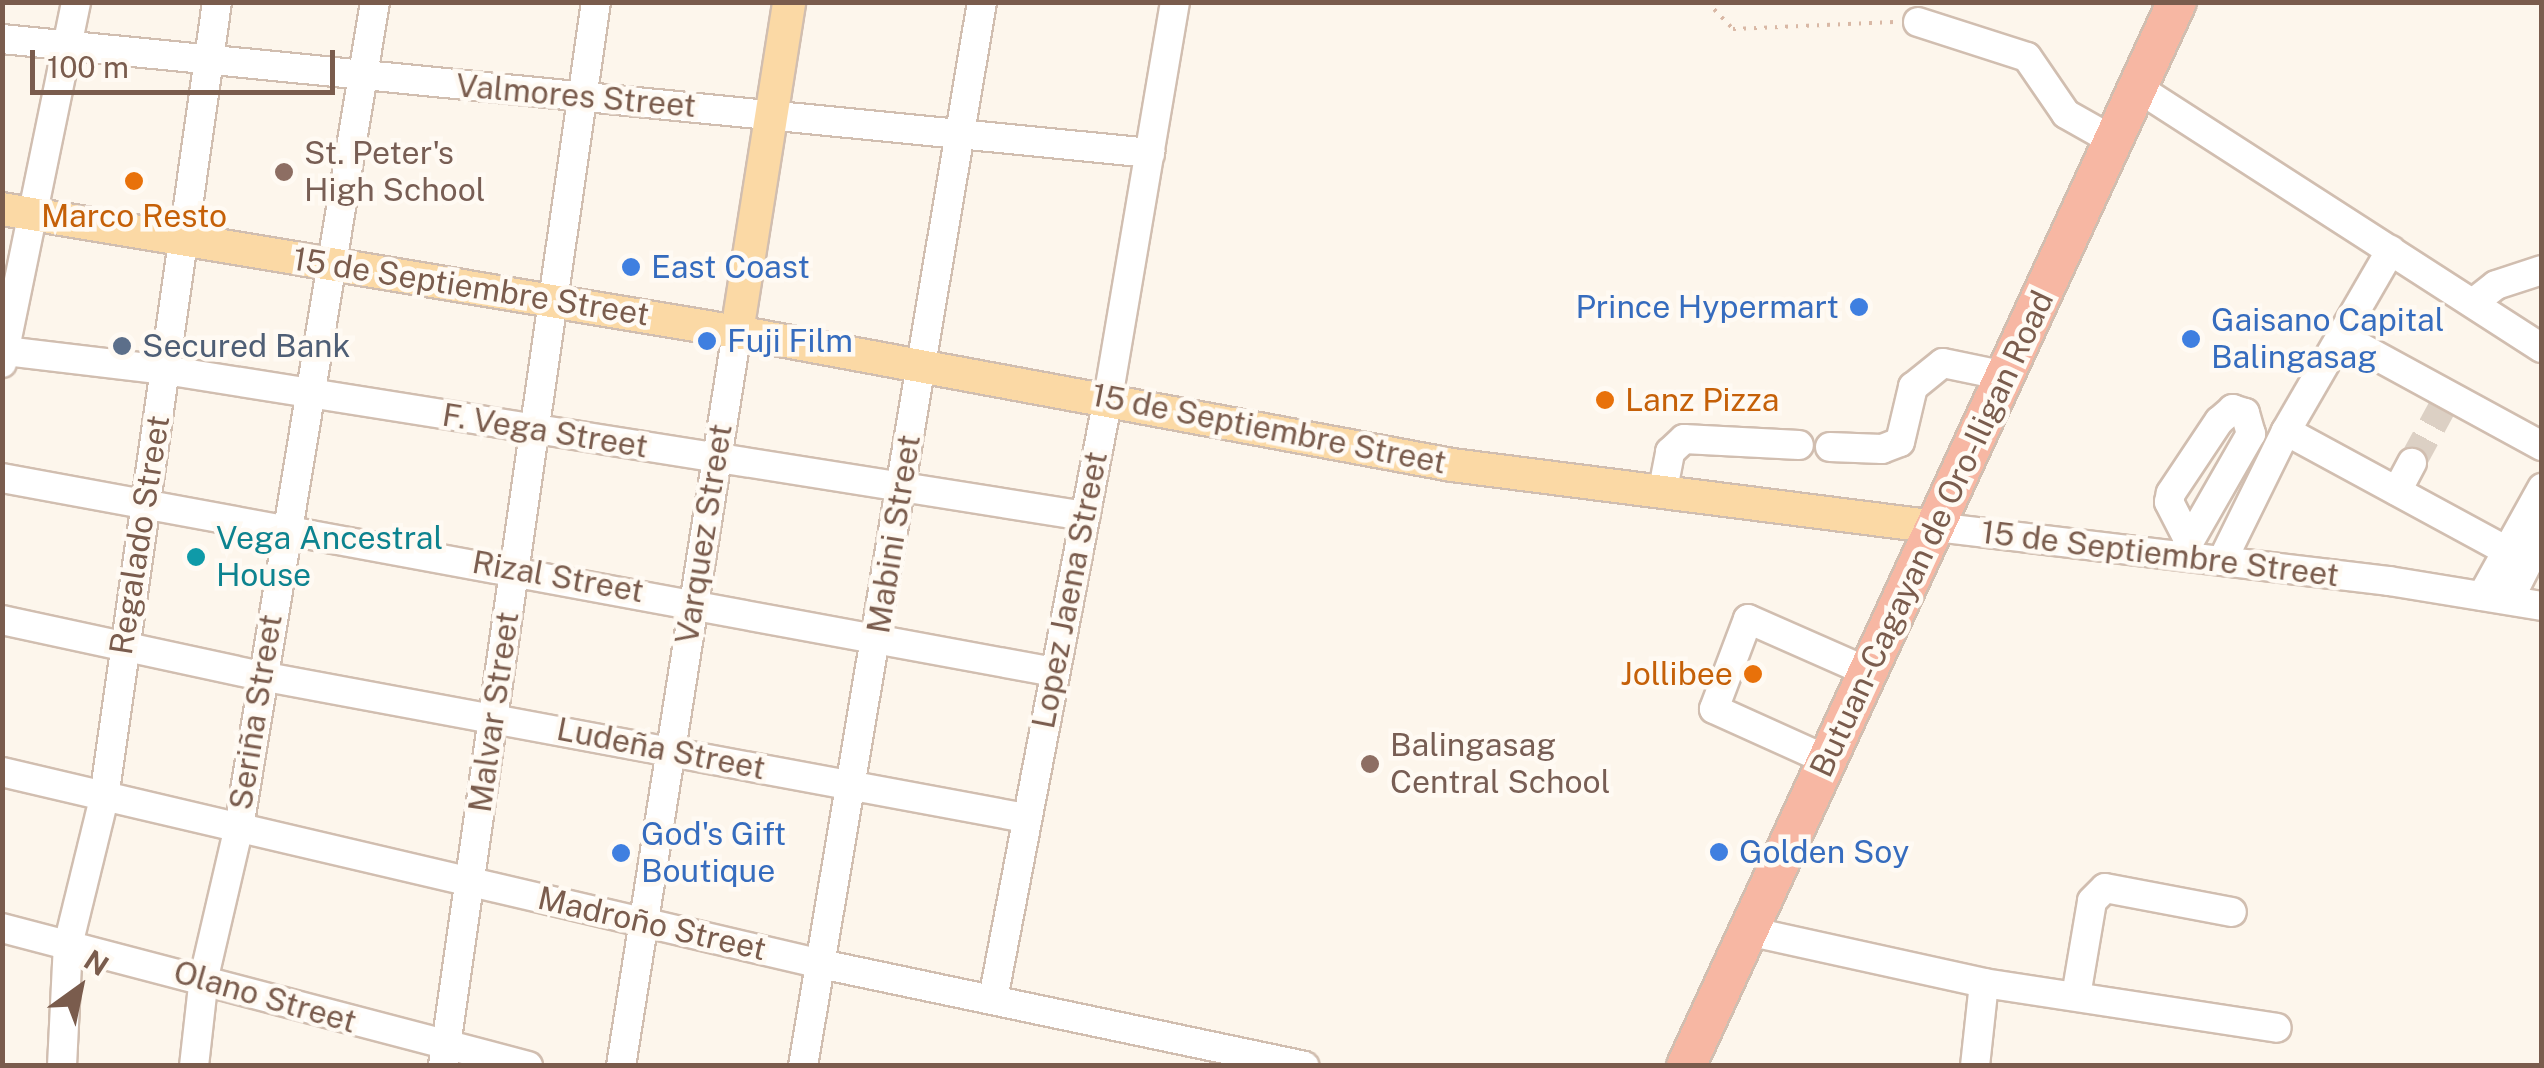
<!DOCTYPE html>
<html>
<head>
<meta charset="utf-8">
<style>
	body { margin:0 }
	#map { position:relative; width:2544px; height:1068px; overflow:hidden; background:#fdf6ec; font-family:"Public Sans",sans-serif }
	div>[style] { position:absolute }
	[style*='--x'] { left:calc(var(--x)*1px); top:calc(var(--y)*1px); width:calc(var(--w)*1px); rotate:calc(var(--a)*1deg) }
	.minor-tunnel>* { height:28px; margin-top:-14px; transform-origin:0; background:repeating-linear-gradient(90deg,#dcd0c4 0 28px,transparent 0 42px) }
	.path>* { height:4px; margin-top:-2px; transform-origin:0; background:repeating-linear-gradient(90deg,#d9b8a5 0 2.5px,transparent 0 10.5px) }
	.roads { filter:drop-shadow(2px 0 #d1beb0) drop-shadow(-2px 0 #d1beb0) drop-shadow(0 2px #d1beb0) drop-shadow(0 -2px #d1beb0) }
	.minor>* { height:28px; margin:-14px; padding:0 14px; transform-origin:14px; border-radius:14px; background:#fff }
	.major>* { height:32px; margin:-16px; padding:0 16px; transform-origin:16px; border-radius:16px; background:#fbd9a5 }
	.highway>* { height:38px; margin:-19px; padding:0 19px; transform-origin:19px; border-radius:19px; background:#f7b7a3 }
	.dots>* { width:28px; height:28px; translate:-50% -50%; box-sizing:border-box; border:5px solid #fffaf3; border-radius:50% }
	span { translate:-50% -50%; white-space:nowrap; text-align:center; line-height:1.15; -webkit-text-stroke:9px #fffaf3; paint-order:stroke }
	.street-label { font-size:32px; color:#7a5c4d }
	.education-label { font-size:32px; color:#785e54 }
	.left { translate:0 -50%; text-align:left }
	.food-label { font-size:32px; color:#c56008 }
	.right { translate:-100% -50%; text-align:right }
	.shop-label { font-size:32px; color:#366cbe }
	.service-label { font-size:32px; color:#4e5e75 }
	.culture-label { font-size:32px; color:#0d838f }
	.frame { position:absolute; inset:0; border:5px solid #7a5c4d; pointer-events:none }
	.north { position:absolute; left:30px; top:938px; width:100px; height:100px; -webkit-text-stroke:8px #fffaf3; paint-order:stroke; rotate:33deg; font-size:28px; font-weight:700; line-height:40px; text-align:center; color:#7a5c4d }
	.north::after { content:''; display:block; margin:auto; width:35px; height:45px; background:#7a5c4d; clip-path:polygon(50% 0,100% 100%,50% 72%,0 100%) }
	.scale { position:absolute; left:30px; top:50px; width:305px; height:45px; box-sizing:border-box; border:5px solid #7a5c4d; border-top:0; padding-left:12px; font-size:30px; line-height:35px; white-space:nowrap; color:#7a5c4d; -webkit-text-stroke:8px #fffaf3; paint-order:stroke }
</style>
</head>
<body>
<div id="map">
	<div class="minor-tunnel">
		<i style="--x:2412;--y:463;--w:65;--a:-61.5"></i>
	</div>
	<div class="path">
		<i style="--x:1707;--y:2;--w:37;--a:46"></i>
		<i style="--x:1733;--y:29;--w:161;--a:-2.5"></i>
	</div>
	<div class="roads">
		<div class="minor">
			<i style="--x:1918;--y:22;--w:114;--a:17.8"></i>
			<i style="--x:2027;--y:57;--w:69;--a:55.6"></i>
			<i style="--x:2066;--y:114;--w:55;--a:29.4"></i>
			<i style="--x:2;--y:39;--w:1154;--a:5.67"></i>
			<i style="--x:2138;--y:88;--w:480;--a:32.8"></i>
			<i style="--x:2473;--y:303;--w:29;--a:-38"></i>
			<i style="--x:2496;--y:285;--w:48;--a:-18.1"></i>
			<i style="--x:2340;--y:336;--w:230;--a:28.6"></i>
			<i style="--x:5;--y:351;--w:161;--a:6.8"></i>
			<i style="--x:165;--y:370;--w:932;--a:9.02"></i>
			<i style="--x:2;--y:363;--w:369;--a:-78.4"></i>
			<i style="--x:2286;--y:431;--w:251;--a:28.5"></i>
			<i style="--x:1830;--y:447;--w:52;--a:2.2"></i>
			<i style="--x:1882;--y:449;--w:19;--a:-21"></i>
			<i style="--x:1900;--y:442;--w:57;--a:-76.7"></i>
			<i style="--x:1913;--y:387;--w:38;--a:-39"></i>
			<i style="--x:1943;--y:363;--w:64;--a:11.7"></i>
			<i style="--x:2;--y:478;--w:1070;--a:10.45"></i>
			<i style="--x:1663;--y:489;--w:38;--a:-79"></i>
			<i style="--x:1670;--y:452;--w:19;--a:-43"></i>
			<i style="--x:1684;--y:439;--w:115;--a:3"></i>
			<i style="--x:2397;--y:491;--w:32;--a:-62"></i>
			<i style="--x:1936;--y:527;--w:456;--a:6.8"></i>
			<i style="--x:2389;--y:581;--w:155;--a:9.3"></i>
			<i style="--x:2181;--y:556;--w:141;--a:-60.2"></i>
			<i style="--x:2251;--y:434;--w:22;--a:-106"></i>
			<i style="--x:2245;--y:413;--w:13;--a:-162"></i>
			<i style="--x:2233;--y:409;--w:18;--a:139"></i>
			<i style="--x:2219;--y:421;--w:87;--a:123.7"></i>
			<i style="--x:2171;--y:493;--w:9;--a:103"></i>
			<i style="--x:2169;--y:502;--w:44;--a:62.9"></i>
			<i style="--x:2222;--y:561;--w:145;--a:-63.8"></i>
			<i style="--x:2286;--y:431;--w:209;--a:-59.9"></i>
			<i style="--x:2482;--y:596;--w:124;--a:-60.9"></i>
			<i style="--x:2509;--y:600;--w:73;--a:-63.1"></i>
			<i style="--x:2;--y:620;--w:265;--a:12.2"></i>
			<i style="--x:261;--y:676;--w:778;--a:10.52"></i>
			<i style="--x:1827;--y:760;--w:124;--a:-155.7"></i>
			<i style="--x:1714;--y:709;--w:96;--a:-69.3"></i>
			<i style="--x:1748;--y:619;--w:131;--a:23.8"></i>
			<i style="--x:2;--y:772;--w:841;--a:13.19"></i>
			<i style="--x:821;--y:964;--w:494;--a:11.9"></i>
			<i style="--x:2;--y:928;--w:544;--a:14.7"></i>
			<i style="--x:1748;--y:931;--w:242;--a:12.4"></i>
			<i style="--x:1984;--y:983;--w:296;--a:8.7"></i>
			<i style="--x:2076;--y:996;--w:96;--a:-80.4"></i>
			<i style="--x:2092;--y:901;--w:18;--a:-45"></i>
			<i style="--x:2105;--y:888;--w:129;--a:10.7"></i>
			<i style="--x:993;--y:999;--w:612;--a:-79.17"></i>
			<i style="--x:1108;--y:398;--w:402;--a:-80.4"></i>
			<i style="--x:62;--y:1066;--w:121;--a:-87.2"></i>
			<i style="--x:68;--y:945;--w:151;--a:-76.2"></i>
			<i style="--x:104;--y:798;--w:804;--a:-81.92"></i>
			<i style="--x:194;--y:1066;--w:90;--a:-83.6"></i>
			<i style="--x:204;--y:977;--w:154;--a:-76.9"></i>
			<i style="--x:239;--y:827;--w:836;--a:-80.64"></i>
			<i style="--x:443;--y:1066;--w:1075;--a:-81.82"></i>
			<i style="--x:621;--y:1066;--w:743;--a:-81.02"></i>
			<i style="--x:803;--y:1066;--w:1079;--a:-80.45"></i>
			<i style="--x:1975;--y:1066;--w:83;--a:-83.8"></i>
		</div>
		<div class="major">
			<i style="--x:2;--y:209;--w:745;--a:9.5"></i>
			<i style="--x:737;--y:332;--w:727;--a:10.54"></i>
			<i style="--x:1452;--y:465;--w:488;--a:7.3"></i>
			<i style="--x:737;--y:332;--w:334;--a:-81"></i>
		</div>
		<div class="highway">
			<i style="--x:1686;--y:1066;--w:1172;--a:-65.23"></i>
		</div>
	</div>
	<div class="dots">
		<i style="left:284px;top:172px;background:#8d6e63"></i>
		<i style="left:134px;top:181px;background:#e8710a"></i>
		<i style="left:631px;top:267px;background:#3f7fe0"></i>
		<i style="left:1859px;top:307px;background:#3f7fe0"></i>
		<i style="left:2191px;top:339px;background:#3f7fe0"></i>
		<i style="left:707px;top:341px;background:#3f7fe0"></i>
		<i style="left:122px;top:346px;background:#5c6f8a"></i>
		<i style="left:1605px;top:400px;background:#e8710a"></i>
		<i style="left:196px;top:557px;background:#0f9aa8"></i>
		<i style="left:1753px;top:674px;background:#e8710a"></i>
		<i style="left:1370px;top:764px;background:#8d6e63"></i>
		<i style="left:1719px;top:852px;background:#3f7fe0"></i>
		<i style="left:621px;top:853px;background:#3f7fe0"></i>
	</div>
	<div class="street-label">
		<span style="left:576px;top:96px;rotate:5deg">Valmores Street</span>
		<span style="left:471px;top:287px;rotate:9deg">15 de Septiembre Street</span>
		<span style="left:1269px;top:429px;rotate:11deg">15 de Septiembre Street</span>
		<span style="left:545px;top:431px;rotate:9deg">F. Vega Street</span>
		<span style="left:704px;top:534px;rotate:-81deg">Varquez Street</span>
		<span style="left:894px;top:534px;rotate:-81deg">Mabini Street</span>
		<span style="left:1932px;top:534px;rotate:-65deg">Butuan-Cagayan de Oro-Iligan Road</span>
		<span style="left:140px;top:535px;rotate:-81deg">Regalado Street</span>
		<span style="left:2160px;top:554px;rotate:7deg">15 de Septiembre Street</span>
		<span style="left:558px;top:577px;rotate:10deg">Rizal Street</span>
		<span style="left:1070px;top:590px;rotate:-79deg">Lopez Jaena Street</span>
		<span style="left:256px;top:712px;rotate:-81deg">Seriña Street</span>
		<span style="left:494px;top:712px;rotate:-82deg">Malvar Street</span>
		<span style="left:661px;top:749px;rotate:11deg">Ludeña Street</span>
		<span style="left:652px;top:924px;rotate:13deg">Madroño Street</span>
		<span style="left:265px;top:997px;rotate:16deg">Olano Street</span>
	</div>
	<div class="education-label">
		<span class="left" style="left:304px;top:172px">St. Peter's<br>High School</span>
		<span class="left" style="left:1390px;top:764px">Balingasag<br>Central School</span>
	</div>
	<div class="food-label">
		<span style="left:134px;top:216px">Marco Resto</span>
		<span class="left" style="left:1625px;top:400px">Lanz Pizza</span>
		<span class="right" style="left:1733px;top:674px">Jollibee</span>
	</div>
	<div class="shop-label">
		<span class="left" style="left:651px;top:267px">East Coast</span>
		<span class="right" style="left:1839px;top:307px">Prince Hypermart</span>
		<span class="left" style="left:2211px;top:339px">Gaisano Capital<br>Balingasag</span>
		<span class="left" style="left:727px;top:341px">Fuji Film</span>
		<span class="left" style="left:641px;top:853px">God's Gift<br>Boutique</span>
		<span class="left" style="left:1739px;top:852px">Golden Soy</span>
	</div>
	<div class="service-label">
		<span class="left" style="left:142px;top:346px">Secured Bank</span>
	</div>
	<div class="culture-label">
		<span class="left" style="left:216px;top:557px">Vega Ancestral<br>House</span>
	</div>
	<div class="frame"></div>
	<div class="north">N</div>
	<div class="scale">100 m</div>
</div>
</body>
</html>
